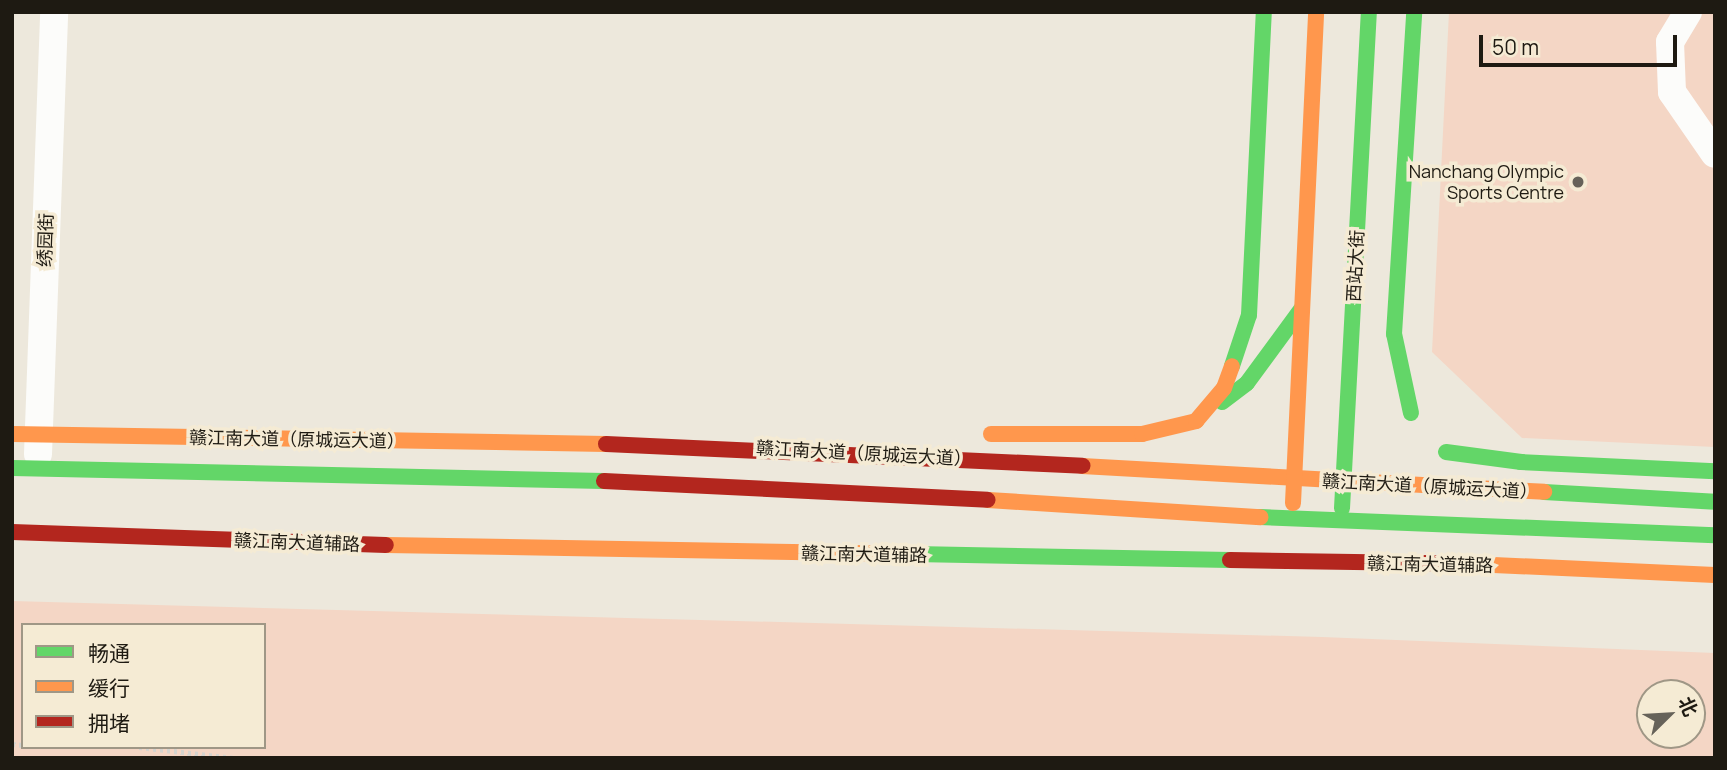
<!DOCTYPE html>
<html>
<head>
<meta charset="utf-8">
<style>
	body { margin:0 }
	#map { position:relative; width:1727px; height:770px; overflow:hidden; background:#ede8dc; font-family:Manrope,"Noto Sans SC",sans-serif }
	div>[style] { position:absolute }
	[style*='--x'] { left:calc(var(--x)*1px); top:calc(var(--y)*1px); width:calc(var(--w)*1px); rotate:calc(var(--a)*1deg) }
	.green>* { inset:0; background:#f4d6c5 }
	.path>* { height:4.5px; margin-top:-2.25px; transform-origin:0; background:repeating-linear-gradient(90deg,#d5d4cf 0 3.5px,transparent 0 7px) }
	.street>* { height:28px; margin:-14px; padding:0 14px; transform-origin:14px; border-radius:14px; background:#fcfcfa }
	.fast>* { height:16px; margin:-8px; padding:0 8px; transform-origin:8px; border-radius:8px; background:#63d668 }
	.slow>* { height:16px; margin:-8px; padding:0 8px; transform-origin:8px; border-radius:8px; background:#ff974d }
	.jam>* { height:16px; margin:-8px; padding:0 8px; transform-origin:8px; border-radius:8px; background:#b3261e }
	.dots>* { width:19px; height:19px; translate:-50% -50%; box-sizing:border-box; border:4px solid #f5ebd4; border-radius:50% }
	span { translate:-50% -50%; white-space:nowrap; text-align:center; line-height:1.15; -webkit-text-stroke:7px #f5ebd4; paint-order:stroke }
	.poi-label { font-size:18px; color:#1e1a12 }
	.right { translate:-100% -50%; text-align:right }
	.street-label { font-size:18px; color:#1e1a12 }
	.frame { position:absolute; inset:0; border:14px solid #1e1a12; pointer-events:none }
	.legend { position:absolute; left:21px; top:623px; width:245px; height:126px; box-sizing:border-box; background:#f5ebd4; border:2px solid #9f9786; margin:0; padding:9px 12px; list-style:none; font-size:21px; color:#1e1a12 }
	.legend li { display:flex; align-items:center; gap:14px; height:35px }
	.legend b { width:35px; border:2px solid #9f9786 }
	.north { position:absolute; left:1636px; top:679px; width:70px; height:70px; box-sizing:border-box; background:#f5ebd4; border:2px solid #9f9786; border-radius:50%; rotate:66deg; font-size:19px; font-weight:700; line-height:28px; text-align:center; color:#1e1a12 }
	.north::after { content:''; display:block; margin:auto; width:24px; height:32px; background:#666259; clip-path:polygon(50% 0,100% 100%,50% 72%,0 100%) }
	.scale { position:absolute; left:1479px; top:35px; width:198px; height:32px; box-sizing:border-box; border:4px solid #1e1a12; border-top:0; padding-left:9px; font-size:21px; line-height:24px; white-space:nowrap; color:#1e1a12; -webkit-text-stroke:5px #f5ebd4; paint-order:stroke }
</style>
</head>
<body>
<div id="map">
	<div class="green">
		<i style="clip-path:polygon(1449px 12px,1715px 12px,1715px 447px,1522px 438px,1432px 352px)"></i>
		<i style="clip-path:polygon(evenodd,12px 601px,1322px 637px,1715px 653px,1715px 758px,12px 758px,12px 601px,23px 625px,264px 625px,264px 747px,23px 747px,23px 625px,12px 601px,1692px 693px,1692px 735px,1650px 735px,1650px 693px,1692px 693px)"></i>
	</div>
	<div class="path">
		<i style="--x:12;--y:744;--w:11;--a:5"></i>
		<i style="--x:139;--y:747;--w:96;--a:6.6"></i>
	</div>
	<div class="street">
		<i style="--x:1688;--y:12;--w:35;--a:121"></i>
		<i style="--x:1670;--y:42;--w:50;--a:87.7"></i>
		<i style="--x:1672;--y:92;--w:75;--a:55.3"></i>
		<i style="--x:38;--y:454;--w:442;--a:-87.9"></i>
	</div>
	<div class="fast">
		<i style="--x:1232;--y:366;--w:54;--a:-71.6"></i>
		<i style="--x:1249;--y:315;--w:303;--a:-87.2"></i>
		<i style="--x:1222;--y:402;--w:31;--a:-37"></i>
		<i style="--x:1247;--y:383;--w:93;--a:-53.7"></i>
		<i style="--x:1411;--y:413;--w:81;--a:-102.1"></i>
		<i style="--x:1394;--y:334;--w:323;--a:-86.4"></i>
		<i style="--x:1446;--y:452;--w:76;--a:7.6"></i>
		<i style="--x:1521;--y:462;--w:194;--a:2.7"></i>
		<i style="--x:12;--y:468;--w:592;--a:1.26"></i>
		<i style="--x:1544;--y:492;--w:171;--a:3.3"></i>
		<i style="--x:1342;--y:508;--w:497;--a:-86.9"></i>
		<i style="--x:1260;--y:517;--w:455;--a:2.3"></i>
		<i style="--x:914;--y:554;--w:316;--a:1.1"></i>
	</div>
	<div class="slow">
		<i style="--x:12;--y:434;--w:594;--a:0.96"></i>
		<i style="--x:991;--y:434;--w:151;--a:0"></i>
		<i style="--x:1142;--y:434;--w:56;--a:-13.5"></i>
		<i style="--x:1196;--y:421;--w:43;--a:-49.7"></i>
		<i style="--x:1224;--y:388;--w:23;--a:-70"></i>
		<i style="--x:1082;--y:466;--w:463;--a:3.2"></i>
		<i style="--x:988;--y:500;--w:273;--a:3.6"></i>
		<i style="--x:1293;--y:503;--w:492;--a:-87.3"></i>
		<i style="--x:386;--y:545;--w:528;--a:0.98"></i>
		<i style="--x:1472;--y:564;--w:243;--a:2.6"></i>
	</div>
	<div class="jam">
		<i style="--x:606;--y:444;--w:477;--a:2.6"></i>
		<i style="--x:604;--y:481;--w:384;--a:2.8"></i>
		<i style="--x:12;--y:532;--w:374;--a:2"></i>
		<i style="--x:1230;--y:560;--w:242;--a:0.9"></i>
	</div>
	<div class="dots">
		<i style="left:1578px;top:182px;background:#666259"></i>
	</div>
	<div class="poi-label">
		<span class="right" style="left:1564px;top:182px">Nanchang Olympic<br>Sports Centre</span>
	</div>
	<div class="street-label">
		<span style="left:45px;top:240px;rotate:-88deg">绣园街</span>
		<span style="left:1355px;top:266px;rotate:-87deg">西站大街</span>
		<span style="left:297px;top:439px;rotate:1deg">赣江南大道（原城运大道）</span>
		<span style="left:864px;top:453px;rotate:3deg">赣江南大道（原城运大道）</span>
		<span style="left:1430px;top:486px;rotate:3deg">赣江南大道（原城运大道）</span>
		<span style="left:297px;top:542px;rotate:2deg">赣江南大道辅路</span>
		<span style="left:864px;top:554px;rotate:1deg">赣江南大道辅路</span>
		<span style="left:1430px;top:564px;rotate:1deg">赣江南大道辅路</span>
	</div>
	<div class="frame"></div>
	<ul class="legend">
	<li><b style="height:9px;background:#63d668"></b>畅通</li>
	<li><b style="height:9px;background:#ff974d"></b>缓行</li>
	<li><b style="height:9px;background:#b3261e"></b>拥堵</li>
	</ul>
	<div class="north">北</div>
	<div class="scale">50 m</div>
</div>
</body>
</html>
